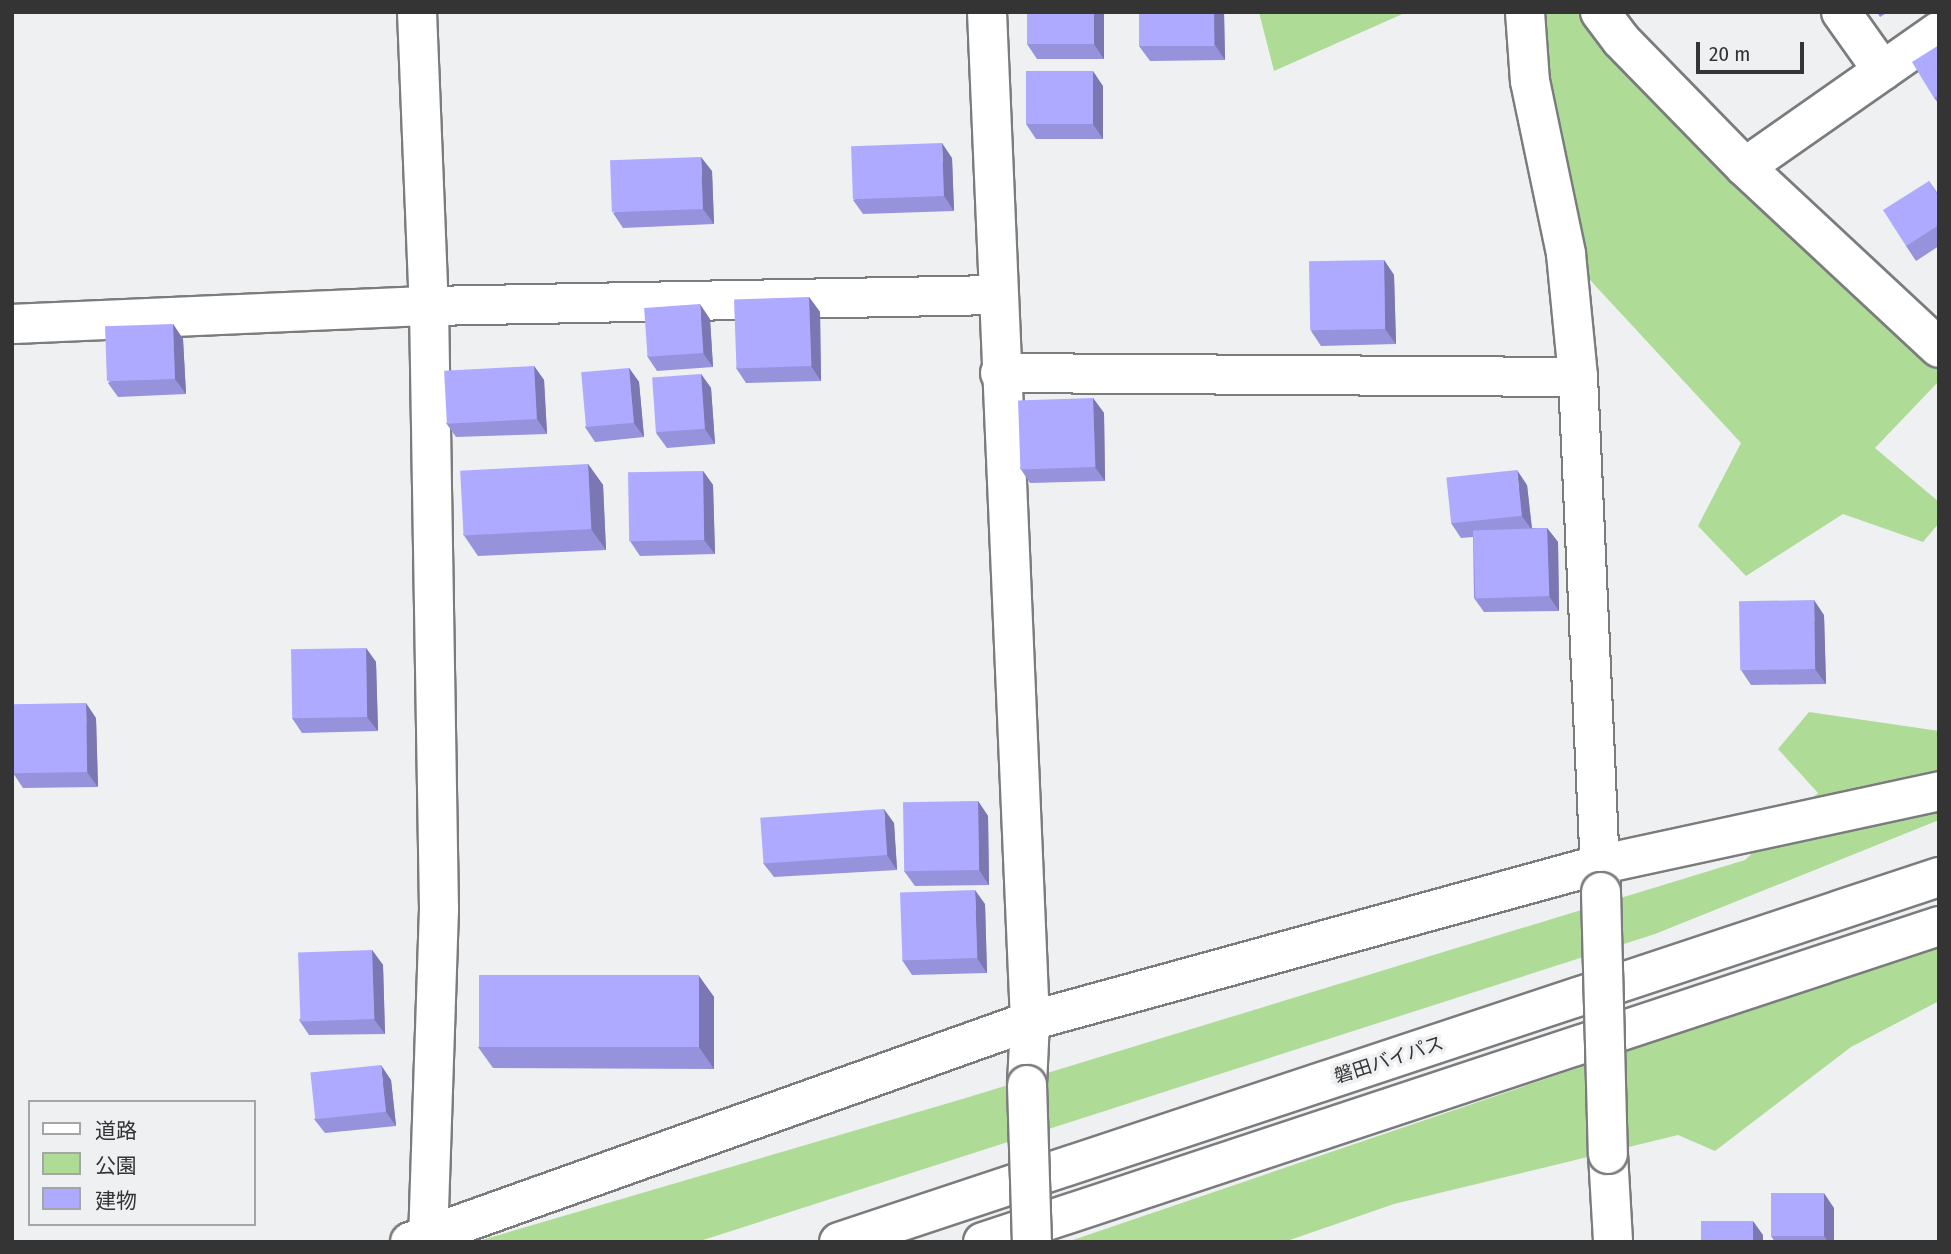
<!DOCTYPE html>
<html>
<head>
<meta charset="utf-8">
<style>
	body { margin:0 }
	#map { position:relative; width:1951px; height:1254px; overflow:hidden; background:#eff0f2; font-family:"Fira Sans Condensed","Noto Sans JP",sans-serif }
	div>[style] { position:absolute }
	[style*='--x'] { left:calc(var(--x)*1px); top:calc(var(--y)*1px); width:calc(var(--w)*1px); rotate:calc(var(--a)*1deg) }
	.green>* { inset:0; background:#aedb96 }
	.roads { filter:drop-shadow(2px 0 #7b7c7e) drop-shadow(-2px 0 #7b7c7e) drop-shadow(0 2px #7b7c7e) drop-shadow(0 -2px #7b7c7e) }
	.minor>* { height:38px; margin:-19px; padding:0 19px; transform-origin:19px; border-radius:19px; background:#fff }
	.tertiary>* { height:38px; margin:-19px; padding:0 19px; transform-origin:19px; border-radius:19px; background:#fff }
	.trunk>* { height:38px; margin:-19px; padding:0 19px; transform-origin:19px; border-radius:19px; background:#fff }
	.bridges { filter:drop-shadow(2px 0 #7b7c7e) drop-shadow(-2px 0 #7b7c7e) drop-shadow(0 2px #7b7c7e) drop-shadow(0 -2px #7b7c7e) }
	.minor-bridge>* { height:38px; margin:-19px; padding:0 19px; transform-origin:19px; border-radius:19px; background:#fff }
	.tertiary-bridge>* { height:38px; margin:-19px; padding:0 19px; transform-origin:19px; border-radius:19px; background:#fff }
	.wall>* { inset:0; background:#9692db }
	.shaded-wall>* { inset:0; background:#7a77b2 }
	.building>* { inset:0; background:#aeaaff; transform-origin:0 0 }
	span { translate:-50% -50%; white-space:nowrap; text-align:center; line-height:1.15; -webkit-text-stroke:7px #eff0f2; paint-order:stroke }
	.street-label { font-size:19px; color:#343435 }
	.frame { position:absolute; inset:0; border:14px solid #343435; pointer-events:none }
	.legend { position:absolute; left:28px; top:1100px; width:228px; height:126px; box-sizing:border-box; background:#eff0f2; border:2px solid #a4a5a6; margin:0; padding:9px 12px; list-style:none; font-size:21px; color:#343435 }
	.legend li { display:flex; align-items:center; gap:14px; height:35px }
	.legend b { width:35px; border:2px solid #a4a5a6 }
	.scale { position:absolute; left:1696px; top:42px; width:108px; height:32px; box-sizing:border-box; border:4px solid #343435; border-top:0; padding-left:9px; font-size:21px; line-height:24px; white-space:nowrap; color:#343435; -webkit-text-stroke:5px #eff0f2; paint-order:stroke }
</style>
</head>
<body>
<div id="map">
	<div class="green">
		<i style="clip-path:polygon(1259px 12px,1407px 12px,1274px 71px)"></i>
		<i style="clip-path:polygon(1525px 12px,1600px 12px,1939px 347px,1939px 381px,1875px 448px,1939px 502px,1939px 523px,1923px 542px,1843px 514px,1746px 576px,1698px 526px,1741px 443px,1566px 254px)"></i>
		<i style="clip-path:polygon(1809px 712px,1939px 731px,1939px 820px,1655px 934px,697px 1242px,475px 1242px,959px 1100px,1745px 860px,1818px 793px,1778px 749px)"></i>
		<i style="clip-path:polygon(1939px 945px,1939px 1001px,1851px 1047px,1715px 1151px,1678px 1135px,1394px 1204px,1284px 1242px,1067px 1242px)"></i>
	</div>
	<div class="roads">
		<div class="minor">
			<i style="--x:987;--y:12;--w:1010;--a:87.56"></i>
			<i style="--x:1030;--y:1021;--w:64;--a:92.7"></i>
			<i style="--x:1841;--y:12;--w:72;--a:54.6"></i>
			<i style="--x:1745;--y:167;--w:237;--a:-35"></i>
			<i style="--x:12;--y:324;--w:417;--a:-2.5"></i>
			<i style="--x:429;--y:306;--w:568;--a:-1.11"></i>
			<i style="--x:1000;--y:373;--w:578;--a:0.4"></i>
			<i style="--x:410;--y:1242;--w:658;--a:-19.62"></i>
			<i style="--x:1030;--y:1021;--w:589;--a:-15.36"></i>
		</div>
		<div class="tertiary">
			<i style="--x:417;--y:12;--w:294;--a:87.7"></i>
			<i style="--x:429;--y:306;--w:603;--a:89.05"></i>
			<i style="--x:439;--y:909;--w:333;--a:91.9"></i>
			<i style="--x:1525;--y:12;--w:69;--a:85.9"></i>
			<i style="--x:1530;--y:81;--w:177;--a:78.2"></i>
			<i style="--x:1566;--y:254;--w:124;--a:84.4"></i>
			<i style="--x:1578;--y:377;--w:516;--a:87.44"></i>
			<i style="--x:1600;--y:12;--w:35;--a:53"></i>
			<i style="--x:1621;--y:40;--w:177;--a:45.7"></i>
			<i style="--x:1745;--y:167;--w:265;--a:43"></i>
			<i style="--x:1598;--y:865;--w:349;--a:-12.2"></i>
			<i style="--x:1608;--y:1154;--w:88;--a:86.7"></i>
		</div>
		<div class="trunk">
			<i style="--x:839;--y:1242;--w:1159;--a:-18.36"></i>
			<i style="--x:983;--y:1242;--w:1007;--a:-18.29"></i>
		</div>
	</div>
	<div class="bridges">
		<div class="minor-bridge">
			<i style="--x:1027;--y:1085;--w:157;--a:88.2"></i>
		</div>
		<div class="tertiary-bridge">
			<i style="--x:1601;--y:892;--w:262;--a:88.5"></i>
		</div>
	</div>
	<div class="wall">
		<i style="clip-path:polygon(1104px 12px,1104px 59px,1037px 59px,1027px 44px)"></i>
		<i style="clip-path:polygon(1224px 12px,1225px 60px,1150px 61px,1139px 46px)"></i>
		<i style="clip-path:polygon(1877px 12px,1888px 12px,1880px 17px)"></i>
		<i style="clip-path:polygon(1939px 45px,1939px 104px,1934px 98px)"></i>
		<i style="clip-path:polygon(1103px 86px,1103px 139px,1036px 139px,1026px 124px)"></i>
		<i style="clip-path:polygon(952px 158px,954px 211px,863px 214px,853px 200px)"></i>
		<i style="clip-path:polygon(712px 171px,714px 224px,623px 228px,613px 213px)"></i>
		<i style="clip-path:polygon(1929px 181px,1939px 195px,1939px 246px,1916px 261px,1906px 246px)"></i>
		<i style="clip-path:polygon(1384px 260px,1394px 275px,1396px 344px,1321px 346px,1311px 331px)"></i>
		<i style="clip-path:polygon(809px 297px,820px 312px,821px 381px,746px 383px,736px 368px)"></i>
		<i style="clip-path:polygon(710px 319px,713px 367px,657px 371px,647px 356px)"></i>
		<i style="clip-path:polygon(173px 324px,183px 339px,186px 394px,118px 397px,108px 383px)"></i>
		<i style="clip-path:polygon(534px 366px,544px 380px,547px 434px,456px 437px,446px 423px)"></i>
		<i style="clip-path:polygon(629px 368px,639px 382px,644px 437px,595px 442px,585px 427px)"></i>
		<i style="clip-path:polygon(701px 374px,711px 388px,715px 444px,667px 448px,656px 433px)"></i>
		<i style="clip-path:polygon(1093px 398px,1104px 413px,1105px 481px,1030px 483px,1020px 468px)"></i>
		<i style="clip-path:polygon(588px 464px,603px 485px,606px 550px,478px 556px,463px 534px)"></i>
		<i style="clip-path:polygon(703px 471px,713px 485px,715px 554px,640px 556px,630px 541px)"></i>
		<i style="clip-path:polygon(1527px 485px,1532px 528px,1547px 528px,1558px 542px,1559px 611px,1484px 612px,1474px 598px,1473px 537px,1461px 538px,1451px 523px)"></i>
		<i style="clip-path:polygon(1824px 615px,1826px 684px,1751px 685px,1741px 670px)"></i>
		<i style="clip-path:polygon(366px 648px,376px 662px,378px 731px,302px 733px,292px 718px)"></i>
		<i style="clip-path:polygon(96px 718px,98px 787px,23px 788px,13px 773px)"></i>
		<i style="clip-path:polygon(978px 801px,988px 816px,989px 885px,915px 886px,904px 871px)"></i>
		<i style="clip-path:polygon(894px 823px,897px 870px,774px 877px,763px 863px)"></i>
		<i style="clip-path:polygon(985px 904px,987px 973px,912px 975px,902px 960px)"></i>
		<i style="clip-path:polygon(372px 950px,383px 965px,385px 1034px,309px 1035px,299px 1020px)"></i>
		<i style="clip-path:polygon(699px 976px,714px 997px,714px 1069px,493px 1068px,478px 1047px)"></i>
		<i style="clip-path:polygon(391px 1080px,396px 1126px,325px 1133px,314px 1119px)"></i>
		<i style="clip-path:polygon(1834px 1208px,1834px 1242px,1775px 1242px,1771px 1236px)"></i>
	</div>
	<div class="shaded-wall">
		<i style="clip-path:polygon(1094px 12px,1104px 12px,1104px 59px,1094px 44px)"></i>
		<i style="clip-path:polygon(1214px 12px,1224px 12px,1225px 60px,1215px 45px)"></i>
		<i style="clip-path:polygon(1093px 71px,1103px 86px,1103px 139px,1093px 124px)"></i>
		<i style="clip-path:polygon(942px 143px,952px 158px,954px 211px,944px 196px)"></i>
		<i style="clip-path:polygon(701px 157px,712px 171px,714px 224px,703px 209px)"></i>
		<i style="clip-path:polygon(1384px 260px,1394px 275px,1396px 344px,1385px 329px)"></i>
		<i style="clip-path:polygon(809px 297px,820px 312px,821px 381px,811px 366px)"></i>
		<i style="clip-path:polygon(700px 304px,710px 319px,713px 367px,703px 353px)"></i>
		<i style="clip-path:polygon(173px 324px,183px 339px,186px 394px,175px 379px)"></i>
		<i style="clip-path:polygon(534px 366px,544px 380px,547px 434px,537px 419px)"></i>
		<i style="clip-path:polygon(629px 368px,639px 382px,644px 437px,634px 423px)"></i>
		<i style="clip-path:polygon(701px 374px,711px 388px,715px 444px,705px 429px)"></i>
		<i style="clip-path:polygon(1093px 398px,1104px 413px,1105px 481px,1095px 467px)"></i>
		<i style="clip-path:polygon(588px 464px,603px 485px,606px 550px,591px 529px)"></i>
		<i style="clip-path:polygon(1517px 470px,1527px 485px,1532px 530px,1522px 516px)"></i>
		<i style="clip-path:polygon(703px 471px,713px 485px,715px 554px,704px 540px)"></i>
		<i style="clip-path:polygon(1547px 528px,1558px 542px,1559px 611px,1549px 596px)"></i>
		<i style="clip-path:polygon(1814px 600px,1824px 615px,1826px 684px,1815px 669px)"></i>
		<i style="clip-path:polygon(366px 648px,376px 662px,378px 731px,367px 717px)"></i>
		<i style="clip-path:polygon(86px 703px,96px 718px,98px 787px,87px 772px)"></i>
		<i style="clip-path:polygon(978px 801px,988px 816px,989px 885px,979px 870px)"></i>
		<i style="clip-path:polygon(884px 809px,894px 823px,897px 870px,887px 855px)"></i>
		<i style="clip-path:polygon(975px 890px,985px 904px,987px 973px,977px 958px)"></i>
		<i style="clip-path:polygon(372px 950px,383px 965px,385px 1034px,374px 1019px)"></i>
		<i style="clip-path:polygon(699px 976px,714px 997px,714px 1069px,699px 1047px)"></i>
		<i style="clip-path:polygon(381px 1065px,391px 1080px,396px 1126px,386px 1112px)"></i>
		<i style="clip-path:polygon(1824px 1193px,1834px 1208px,1834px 1242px,1828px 1242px,1824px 1236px)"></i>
		<i style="clip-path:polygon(1753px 1221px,1763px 1235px,1763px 1242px,1753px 1242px)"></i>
	</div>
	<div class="building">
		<i style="left:1027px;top:12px;width:67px;height:32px"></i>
		<i style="left:1139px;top:12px;width:75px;height:34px"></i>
		<i style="clip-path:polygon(1939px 45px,1939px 95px,1934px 98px,1912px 62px)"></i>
		<i style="left:1026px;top:71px;width:67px;height:53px"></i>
		<i style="left:942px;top:143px;width:53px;height:91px;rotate:88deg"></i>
		<i style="left:701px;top:157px;width:52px;height:91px;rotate:88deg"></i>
		<i style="clip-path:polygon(1929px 181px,1939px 197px,1939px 225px,1906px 246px,1883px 210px)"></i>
		<i style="left:1384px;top:260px;width:69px;height:75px;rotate:89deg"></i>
		<i style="left:809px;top:297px;width:69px;height:75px;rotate:88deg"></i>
		<i style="left:700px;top:304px;width:49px;height:56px;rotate:86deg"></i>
		<i style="left:173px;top:324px;width:55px;height:68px;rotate:88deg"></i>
		<i style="left:534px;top:366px;width:53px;height:90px;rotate:87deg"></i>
		<i style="left:629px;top:368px;width:55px;height:48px;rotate:85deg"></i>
		<i style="left:701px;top:374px;width:55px;height:49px;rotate:86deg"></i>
		<i style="left:1093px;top:398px;width:69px;height:75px;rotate:88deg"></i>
		<i style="left:588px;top:464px;width:65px;height:128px;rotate:87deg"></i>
		<i style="left:1517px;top:470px;width:46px;height:71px;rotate:84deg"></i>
		<i style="left:703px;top:471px;width:69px;height:75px;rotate:89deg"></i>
		<i style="left:1547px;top:528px;width:68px;height:74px;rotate:88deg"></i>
		<i style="left:1814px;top:600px;width:69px;height:75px;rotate:89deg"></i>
		<i style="left:366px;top:648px;width:69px;height:75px;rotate:89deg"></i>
		<i style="left:86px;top:703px;width:69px;height:74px;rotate:89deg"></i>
		<i style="left:978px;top:801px;width:69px;height:75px;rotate:89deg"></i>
		<i style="left:884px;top:809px;width:46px;height:124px;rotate:86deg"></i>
		<i style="left:975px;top:890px;width:68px;height:75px;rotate:88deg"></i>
		<i style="left:372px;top:950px;width:69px;height:74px;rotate:88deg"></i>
		<i style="left:479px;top:975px;width:220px;height:72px"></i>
		<i style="left:381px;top:1065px;width:47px;height:71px;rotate:84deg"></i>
		<i style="left:1771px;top:1193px;width:53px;height:43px"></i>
		<i style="left:1701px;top:1221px;width:52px;height:21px"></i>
	</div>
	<div class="street-label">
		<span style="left:1389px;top:1060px;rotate:-18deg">磐田バイパス</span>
	</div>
	<div class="frame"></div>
	<ul class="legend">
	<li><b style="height:9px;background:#fff"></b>道路</li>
	<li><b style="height:19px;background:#aedb96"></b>公園</li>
	<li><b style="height:19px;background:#aeaaff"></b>建物</li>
	</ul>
	<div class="scale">20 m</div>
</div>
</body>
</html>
